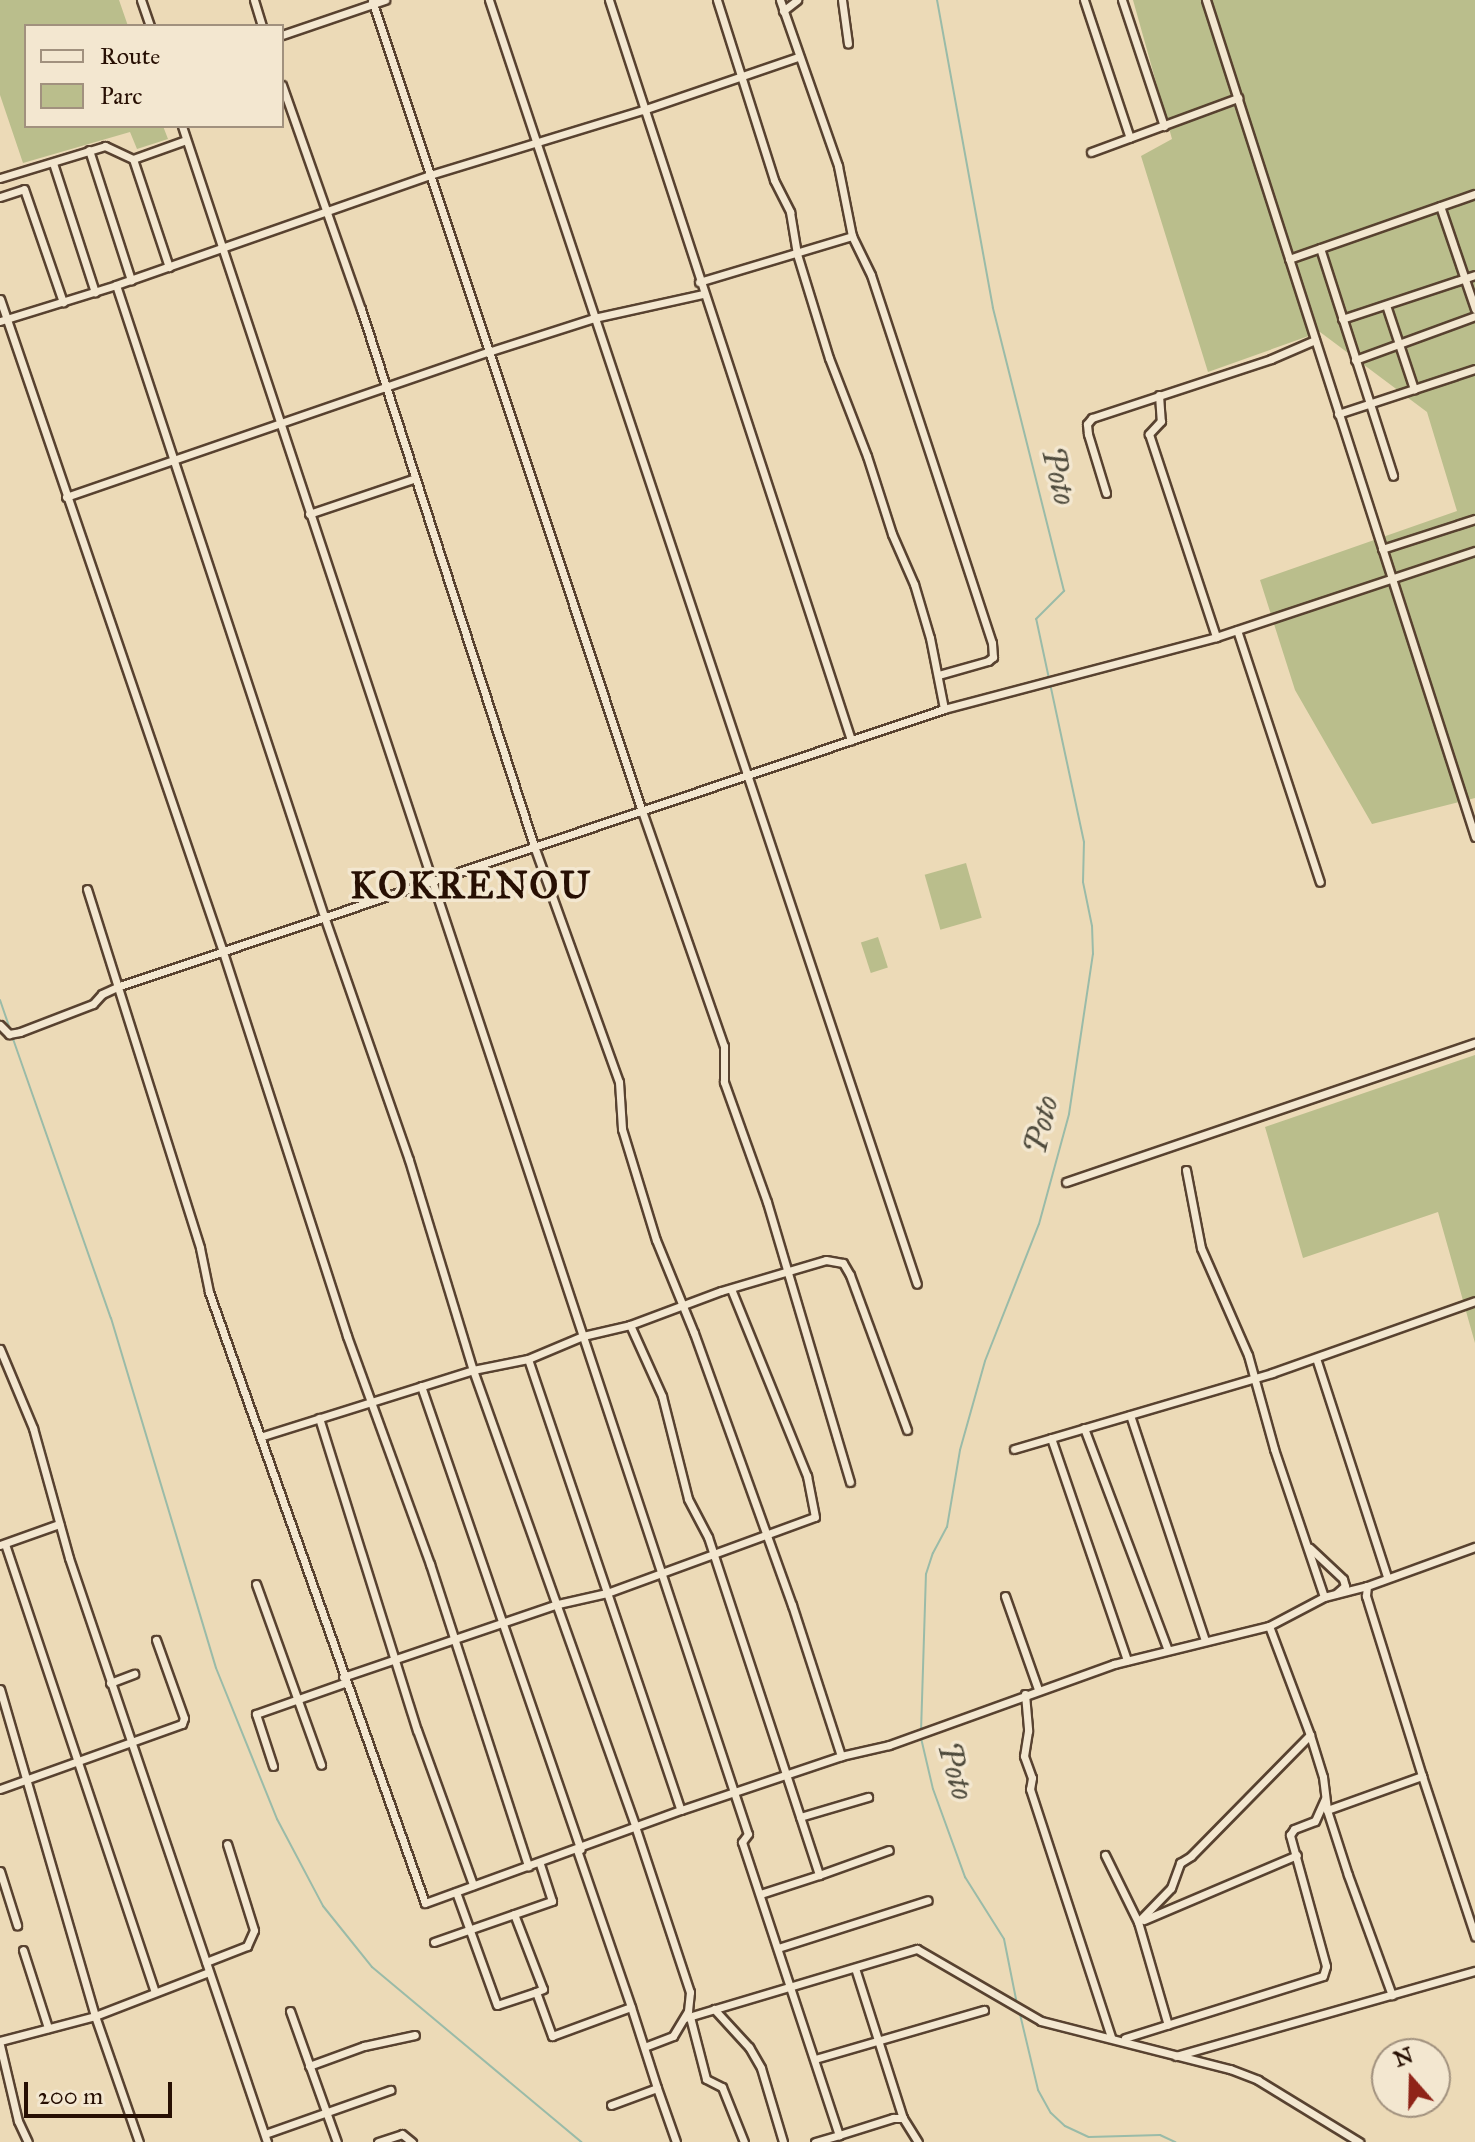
<!DOCTYPE html>
<html>
<head>
<meta charset="utf-8">
<style>
	body { margin:0 }
	#map { position:relative; width:1475px; height:2142px; overflow:hidden; background:#ecdab7; font-family:"IM FELL Great Primer",serif }
	div>[style] { position:absolute }
	[style*='--x'] { left:calc(var(--x)*1px); top:calc(var(--y)*1px); width:calc(var(--w)*1px); rotate:calc(var(--a)*1deg) }
	.green>* { inset:0; background:#babe8c; transform-origin:0 0 }
	.stream>* { height:2px; margin:-1px; padding:0 1px; transform-origin:1px; border-radius:1px; background:#9abba8 }
	.roads { filter:drop-shadow(2px 0 #584230) drop-shadow(-2px 0 #584230) drop-shadow(0 2px #584230) drop-shadow(0 -2px #584230) }
	.minor>* { height:7px; margin:-3.5px; padding:0 3.5px; transform-origin:3.5px; border-radius:3.5px; background:#f3e7d0 }
	span { translate:-50% -50%; white-space:nowrap; text-align:center; line-height:1.15; -webkit-text-stroke:7px #f3e7d0; paint-order:stroke }
	.water-label { font-size:32px; color:#4f4b3d; font-style:italic }
	.district-label { font-size:38px; color:#270f03; font-weight:700; letter-spacing:2px }
	.legend { position:absolute; left:24px; top:24px; width:260px; height:104px; box-sizing:border-box; background:#f3e7d0; border:2px solid #a1917e; margin:0; padding:10px 14px; list-style:none; font-size:24px; color:#270f03 }
	.legend li { display:flex; align-items:center; gap:16px; height:40px }
	.legend b { width:40px; border:2px solid #a1917e }
	.north { position:absolute; left:1371px; top:2038px; width:80px; height:80px; box-sizing:border-box; background:#f3e7d0; border:2px solid #a1917e; border-radius:50%; rotate:340deg; font-size:22px; font-weight:700; line-height:32px; text-align:center; color:#270f03 }
	.north::after { content:''; display:block; margin:auto; width:28px; height:36px; background:#8f2418; clip-path:polygon(50% 0,100% 100%,50% 72%,0 100%) }
	.scale { position:absolute; left:24px; top:2082px; width:148px; height:36px; box-sizing:border-box; border:4px solid #270f03; border-top:0; padding-left:10px; font-size:24px; line-height:28px; white-space:nowrap; color:#270f03; -webkit-text-stroke:6px #f3e7d0; paint-order:stroke }
</style>
</head>
<body>
<div id="map">
	<div class="green">
		<i style="clip-path:polygon(0 0,119px 0,128px 26px,26px 26px,26px 126px,163px 126px,168px 139px,137px 149px,130px 132px,23px 163px,0 95px)"></i>
		<i style="clip-path:polygon(1133px 0,1475px 0,1475px 798px,1372px 824px,1295px 690px,1260px 580px,1457px 511px,1427px 412px,1320px 332px,1208px 372px,1141px 156px,1172px 139px)"></i>
		<i style="left:966px;top:863px;width:57px;height:43px;rotate:74deg"></i>
		<i style="left:878px;top:937px;width:32px;height:18px;rotate:72deg"></i>
		<i style="clip-path:polygon(1475px 1055px,1475px 1343px,1438px 1212px,1303px 1258px,1265px 1127px)"></i>
	</div>
	<div class="stream">
		<i style="--x:0;--y:1000;--w:31;--a:71"></i>
		<i style="--x:12;--y:1036;--w:299;--a:70.7"></i>
		<i style="--x:111;--y:1318;--w:365;--a:73.3"></i>
		<i style="--x:216;--y:1668;--w:163;--a:68"></i>
		<i style="--x:277;--y:1819;--w:98;--a:62.1"></i>
		<i style="--x:323;--y:1906;--w:78;--a:51.2"></i>
		<i style="--x:372;--y:1967;--w:273;--a:39.9"></i>
		<i style="--x:921;--y:1732;--w:158;--a:-88.2"></i>
		<i style="--x:926;--y:1574;--w:22;--a:-72"></i>
		<i style="--x:933;--y:1553;--w:30;--a:-62"></i>
		<i style="--x:947;--y:1527;--w:78;--a:-80.4"></i>
		<i style="--x:960;--y:1450;--w:92;--a:-74.3"></i>
		<i style="--x:985;--y:1361;--w:147;--a:-68.5"></i>
		<i style="--x:1039;--y:1224;--w:114;--a:-74.7"></i>
		<i style="--x:1069;--y:1114;--w:162;--a:-81.5"></i>
		<i style="--x:1093;--y:954;--w:28;--a:-92"></i>
		<i style="--x:1092;--y:926;--w:45;--a:-101.6"></i>
		<i style="--x:1083;--y:882;--w:40;--a:-88.6"></i>
		<i style="--x:1084;--y:842;--w:228;--a:-102.1"></i>
		<i style="--x:1036;--y:619;--w:40;--a:-45"></i>
		<i style="--x:1064;--y:591;--w:292;--a:-104.1"></i>
		<i style="--x:993;--y:308;--w:313;--a:-100.3"></i>
		<i style="--x:921;--y:1738;--w:52;--a:76.8"></i>
		<i style="--x:933;--y:1789;--w:94;--a:70"></i>
		<i style="--x:965;--y:1877;--w:73;--a:57.8"></i>
		<i style="--x:1004;--y:1939;--w:66;--a:78.7"></i>
		<i style="--x:1019;--y:2010;--w:82;--a:76.6"></i>
		<i style="--x:1038;--y:2090;--w:26;--a:61"></i>
		<i style="--x:1051;--y:2113;--w:19;--a:43"></i>
		<i style="--x:1065;--y:2126;--w:26;--a:25"></i>
		<i style="--x:1089;--y:2137;--w:71;--a:-1.6"></i>
		<i style="--x:1160;--y:2135;--w:17;--a:25"></i>
	</div>
	<div class="roads">
		<div class="minor">
			<i style="--x:141;--y:0;--w:28;--a:71"></i>
			<i style="--x:254;--y:0;--w:27;--a:73"></i>
			<i style="--x:372;--y:0;--w:855;--a:71.59"></i>
			<i style="--x:642;--y:811;--w:249;--a:70.8"></i>
			<i style="--x:724;--y:1046;--w:36;--a:90"></i>
			<i style="--x:724;--y:1082;--w:127;--a:70.3"></i>
			<i style="--x:767;--y:1202;--w:292;--a:73.5"></i>
			<i style="--x:489;--y:0;--w:1353;--a:71.57"></i>
			<i style="--x:609;--y:0;--w:779;--a:71.89"></i>
			<i style="--x:717;--y:0;--w:189;--a:72.4"></i>
			<i style="--x:774;--y:180;--w:36;--a:63"></i>
			<i style="--x:790;--y:212;--w:43;--a:80.5"></i>
			<i style="--x:797;--y:254;--w:109;--a:72.9"></i>
			<i style="--x:829;--y:358;--w:105;--a:68.8"></i>
			<i style="--x:867;--y:456;--w:82;--a:72.2"></i>
			<i style="--x:892;--y:534;--w:55;--a:66.3"></i>
			<i style="--x:914;--y:584;--w:56;--a:73.5"></i>
			<i style="--x:930;--y:638;--w:72;--a:78.8"></i>
			<i style="--x:780;--y:0;--w:176;--a:70.7"></i>
			<i style="--x:838;--y:166;--w:71;--a:78.7"></i>
			<i style="--x:852;--y:236;--w:43;--a:64"></i>
			<i style="--x:871;--y:275;--w:387;--a:71.8"></i>
			<i style="--x:992;--y:643;--w:14;--a:86"></i>
			<i style="--x:993;--y:657;--w:6;--a:141"></i>
			<i style="--x:988;--y:661;--w:51;--a:164.1"></i>
			<i style="--x:842;--y:0;--w:44;--a:82.2"></i>
			<i style="--x:1084;--y:0;--w:145;--a:71.6"></i>
			<i style="--x:1122;--y:0;--w:133;--a:71.6"></i>
			<i style="--x:1206;--y:0;--w:879;--a:72.18"></i>
			<i style="--x:783;--y:11;--w:18;--a:-38"></i>
			<i style="--x:282;--y:35;--w:109;--a:-18.8"></i>
			<i style="--x:282;--y:85;--w:238;--a:70.6"></i>
			<i style="--x:361;--y:309;--w:564;--a:72.14"></i>
			<i style="--x:534;--y:846;--w:251;--a:70.2"></i>
			<i style="--x:619;--y:1082;--w:47;--a:86.3"></i>
			<i style="--x:622;--y:1129;--w:116;--a:73"></i>
			<i style="--x:656;--y:1240;--w:100;--a:67.8"></i>
			<i style="--x:694;--y:1333;--w:289;--a:70.2"></i>
			<i style="--x:792;--y:1605;--w:159;--a:72"></i>
			<i style="--x:182;--y:126;--w:1799;--a:71.67"></i>
			<i style="--x:748;--y:1834;--w:10;--a:127"></i>
			<i style="--x:742;--y:1842;--w:309;--a:71.7"></i>
			<i style="--x:839;--y:2135;--w:57;--a:-17.5"></i>
			<i style="--x:893;--y:2118;--w:10;--a:0"></i>
			<i style="--x:89;--y:150;--w:137;--a:72.1"></i>
			<i style="--x:1091;--y:152;--w:157;--a:-20.2"></i>
			<i style="--x:133;--y:159;--w:114;--a:71.6"></i>
			<i style="--x:53;--y:163;--w:136;--a:72"></i>
			<i style="--x:0;--y:178;--w:110;--a:-16.9"></i>
			<i style="--x:105;--y:146;--w:31;--a:25"></i>
			<i style="--x:133;--y:159;--w:56;--a:-19.7"></i>
			<i style="--x:0;--y:197;--w:25;--a:-18"></i>
			<i style="--x:24;--y:189;--w:120;--a:71"></i>
			<i style="--x:1440;--y:206;--w:109;--a:71.2"></i>
			<i style="--x:1320;--y:248;--w:239;--a:72.2"></i>
			<i style="--x:1289;--y:259;--w:197;--a:-19.3"></i>
			<i style="--x:699;--y:282;--w:160;--a:-16.7"></i>
			<i style="--x:116;--y:285;--w:664;--a:71.76"></i>
			<i style="--x:324;--y:916;--w:258;--a:70.8"></i>
			<i style="--x:409;--y:1160;--w:220;--a:73.1"></i>
			<i style="--x:473;--y:1370;--w:484;--a:70.4"></i>
			<i style="--x:635;--y:1826;--w:175;--a:71.7"></i>
			<i style="--x:690;--y:1992;--w:19;--a:96"></i>
			<i style="--x:688;--y:2011;--w:29;--a:121"></i>
			<i style="--x:673;--y:2036;--w:30;--a:159"></i>
			<i style="--x:0;--y:299;--w:690;--a:71.14"></i>
			<i style="--x:223;--y:952;--w:404;--a:72.1"></i>
			<i style="--x:347;--y:1336;--w:243;--a:70"></i>
			<i style="--x:430;--y:1564;--w:318;--a:72"></i>
			<i style="--x:1386;--y:305;--w:89;--a:71.6"></i>
			<i style="--x:1342;--y:319;--w:140;--a:-18.3"></i>
			<i style="--x:0;--y:321;--w:121;--a:-17.2"></i>
			<i style="--x:116;--y:285;--w:333;--a:-19.3"></i>
			<i style="--x:430;--y:175;--w:223;--a:-17"></i>
			<i style="--x:643;--y:110;--w:164;--a:-18.9"></i>
			<i style="--x:1355;--y:360;--w:128;--a:-20.1"></i>
			<i style="--x:1159;--y:395;--w:26;--a:86"></i>
			<i style="--x:1161;--y:421;--w:18;--a:133"></i>
			<i style="--x:1149;--y:434;--w:214;--a:71.7"></i>
			<i style="--x:1338;--y:414;--w:144;--a:-18.2"></i>
			<i style="--x:1106;--y:493;--w:62;--a:-107"></i>
			<i style="--x:1088;--y:434;--w:10;--a:-96"></i>
			<i style="--x:1087;--y:424;--w:8;--a:-50"></i>
			<i style="--x:1092;--y:418;--w:188;--a:-18.2"></i>
			<i style="--x:1271;--y:359;--w:48;--a:-23.4"></i>
			<i style="--x:66;--y:497;--w:446;--a:-19"></i>
			<i style="--x:488;--y:352;--w:111;--a:-17.8"></i>
			<i style="--x:594;--y:318;--w:112;--a:-12.4"></i>
			<i style="--x:309;--y:514;--w:110;--a:-18.6"></i>
			<i style="--x:1382;--y:549;--w:98;--a:-17.9"></i>
			<i style="--x:1237;--y:630;--w:265;--a:71.8"></i>
			<i style="--x:87;--y:889;--w:376;--a:72.5"></i>
			<i style="--x:200;--y:1248;--w:45;--a:78.4"></i>
			<i style="--x:209;--y:1292;--w:648;--a:70.53"></i>
			<i style="--x:425;--y:1903;--w:272;--a:-20"></i>
			<i style="--x:681;--y:1810;--w:169;--a:-18.6"></i>
			<i style="--x:841;--y:1756;--w:49;--a:-12.9"></i>
			<i style="--x:889;--y:1745;--w:239;--a:-19.8"></i>
			<i style="--x:1114;--y:1664;--w:160;--a:-13.8"></i>
			<i style="--x:1269;--y:1626;--w:62;--a:-27.8"></i>
			<i style="--x:1324;--y:1597;--w:44;--a:-14.3"></i>
			<i style="--x:1367;--y:1586;--w:115;--a:-19.9"></i>
			<i style="--x:0;--y:1025;--w:13;--a:45"></i>
			<i style="--x:9;--y:1034;--w:11;--a:-10"></i>
			<i style="--x:20;--y:1032;--w:78;--a:-21"></i>
			<i style="--x:93;--y:1004;--w:13;--a:-48"></i>
			<i style="--x:102;--y:994;--w:17;--a:-25"></i>
			<i style="--x:117;--y:987;--w:872;--a:-18.58"></i>
			<i style="--x:944;--y:709;--w:281;--a:-14.8"></i>
			<i style="--x:1216;--y:637;--w:273;--a:-18.4"></i>
			<i style="--x:1186;--y:1170;--w:79;--a:79.1"></i>
			<i style="--x:1201;--y:1248;--w:117;--a:66.3"></i>
			<i style="--x:1248;--y:1355;--w:98;--a:74.5"></i>
			<i style="--x:1274;--y:1449;--w:156;--a:71.3"></i>
			<i style="--x:1066;--y:1182;--w:432;--a:-18.8"></i>
			<i style="--x:630;--y:1325;--w:78;--a:65.7"></i>
			<i style="--x:662;--y:1396;--w:106;--a:75.8"></i>
			<i style="--x:688;--y:1499;--w:43;--a:62.2"></i>
			<i style="--x:708;--y:1537;--w:356;--a:71.8"></i>
			<i style="--x:819;--y:1875;--w:62;--a:162.1"></i>
			<i style="--x:0;--y:1349;--w:86;--a:67.3"></i>
			<i style="--x:33;--y:1428;--w:135;--a:74.5"></i>
			<i style="--x:69;--y:1558;--w:617;--a:71.27"></i>
			<i style="--x:1316;--y:1358;--w:230;--a:72"></i>
			<i style="--x:528;--y:1359;--w:476;--a:71.3"></i>
			<i style="--x:421;--y:1386;--w:490;--a:71"></i>
			<i style="--x:1130;--y:1415;--w:238;--a:71.6"></i>
			<i style="--x:319;--y:1418;--w:327;--a:72.6"></i>
			<i style="--x:417;--y:1730;--w:165;--a:70.1"></i>
			<i style="--x:1084;--y:1428;--w:237;--a:69.3"></i>
			<i style="--x:263;--y:1436;--w:220;--a:-17.4"></i>
			<i style="--x:473;--y:1370;--w:56;--a:-11.3"></i>
			<i style="--x:528;--y:1359;--w:60;--a:-22.7"></i>
			<i style="--x:583;--y:1336;--w:48;--a:-13.2"></i>
			<i style="--x:630;--y:1325;--w:97;--a:-20.5"></i>
			<i style="--x:721;--y:1291;--w:109;--a:-16.4"></i>
			<i style="--x:826;--y:1260;--w:17;--a:10"></i>
			<i style="--x:843;--y:1263;--w:14;--a:60"></i>
			<i style="--x:850;--y:1275;--w:165;--a:69.8"></i>
			<i style="--x:1051;--y:1438;--w:235;--a:71.1"></i>
			<i style="--x:1014;--y:1449;--w:269;--a:-16.4"></i>
			<i style="--x:1272;--y:1373;--w:215;--a:-19.5"></i>
			<i style="--x:5;--y:1544;--w:472;--a:71.5"></i>
			<i style="--x:0;--y:1545;--w:63;--a:-19.6"></i>
			<i style="--x:1310;--y:1548;--w:45;--a:43.2"></i>
			<i style="--x:1343;--y:1579;--w:7;--a:74"></i>
			<i style="--x:1345;--y:1586;--w:11;--a:139"></i>
			<i style="--x:256;--y:1584;--w:192;--a:70.2"></i>
			<i style="--x:1367;--y:1586;--w:10;--a:96"></i>
			<i style="--x:1366;--y:1596;--w:189;--a:72.7"></i>
			<i style="--x:1005;--y:1596;--w:99;--a:70.5"></i>
			<i style="--x:1269;--y:1626;--w:116;--a:69.4"></i>
			<i style="--x:1310;--y:1735;--w:44;--a:72.8"></i>
			<i style="--x:1323;--y:1777;--w:33;--a:83"></i>
			<i style="--x:1327;--y:1810;--w:68;--a:72.1"></i>
			<i style="--x:1348;--y:1875;--w:128;--a:69.9"></i>
			<i style="--x:343;--y:1677;--w:227;--a:-18.8"></i>
			<i style="--x:558;--y:1604;--w:50;--a:-12.7"></i>
			<i style="--x:607;--y:1593;--w:221;--a:-20.1"></i>
			<i style="--x:815;--y:1517;--w:42;--a:-101"></i>
			<i style="--x:807;--y:1476;--w:202;--a:-112.1"></i>
			<i style="--x:110;--y:1683;--w:26;--a:-21"></i>
			<i style="--x:0;--y:1689;--w:341;--a:73.8"></i>
			<i style="--x:95;--y:2016;--w:133;--a:70.8"></i>
			<i style="--x:1025;--y:1694;--w:37;--a:85"></i>
			<i style="--x:1028;--y:1731;--w:25;--a:99"></i>
			<i style="--x:1024;--y:1756;--w:23;--a:70"></i>
			<i style="--x:1032;--y:1778;--w:11;--a:100"></i>
			<i style="--x:1030;--y:1789;--w:261;--a:71.9"></i>
			<i style="--x:273;--y:1766;--w:55;--a:-108.1"></i>
			<i style="--x:256;--y:1714;--w:93;--a:-19.4"></i>
			<i style="--x:0;--y:1789;--w:193;--a:-19.7"></i>
			<i style="--x:182;--y:1724;--w:6;--a:-72"></i>
			<i style="--x:184;--y:1718;--w:83;--a:-109.7"></i>
			<i style="--x:1327;--y:1810;--w:101;--a:-19.7"></i>
			<i style="--x:1422;--y:1776;--w:169;--a:71.7"></i>
			<i style="--x:800;--y:1817;--w:71;--a:-16.4"></i>
			<i style="--x:577;--y:1850;--w:166;--a:71"></i>
			<i style="--x:1105;--y:1855;--w:75;--a:63.8"></i>
			<i style="--x:1138;--y:1922;--w:107;--a:73.8"></i>
			<i style="--x:0;--y:1871;--w:57;--a:72.5"></i>
			<i style="--x:819;--y:1875;--w:74;--a:-19.7"></i>
			<i style="--x:456;--y:1892;--w:120;--a:70.1"></i>
			<i style="--x:497;--y:2005;--w:41;--a:-18.4"></i>
			<i style="--x:514;--y:1914;--w:80;--a:68.9"></i>
			<i style="--x:543;--y:1989;--w:8;--a:157"></i>
			<i style="--x:536;--y:1992;--w:47;--a:70"></i>
			<i style="--x:552;--y:2036;--w:84;--a:-20.2"></i>
			<i style="--x:631;--y:2007;--w:85;--a:72.2"></i>
			<i style="--x:657;--y:2088;--w:49;--a:159.7"></i>
			<i style="--x:1144;--y:1920;--w:166;--a:-23"></i>
			<i style="--x:1138;--y:1922;--w:47;--a:-45.9"></i>
			<i style="--x:1171;--y:1888;--w:27;--a:-70"></i>
			<i style="--x:1180;--y:1863;--w:13;--a:-32"></i>
			<i style="--x:1191;--y:1856;--w:170;--a:-45.5"></i>
			<i style="--x:434;--y:1942;--w:125;--a:-19.2"></i>
			<i style="--x:552;--y:1901;--w:40;--a:-108"></i>
			<i style="--x:778;--y:1948;--w:157;--a:-17.7"></i>
			<i style="--x:23;--y:1950;--w:82;--a:72.2"></i>
			<i style="--x:206;--y:1962;--w:44;--a:-21.3"></i>
			<i style="--x:247;--y:1946;--w:17;--a:-66"></i>
			<i style="--x:254;--y:1930;--w:90;--a:-107.4"></i>
			<i style="--x:855;--y:1968;--w:157;--a:72.3"></i>
			<i style="--x:903;--y:2118;--w:28;--a:58"></i>
			<i style="--x:714;--y:2009;--w:52;--a:47.4"></i>
			<i style="--x:749;--y:2047;--w:24;--a:60"></i>
			<i style="--x:761;--y:2068;--w:77;--a:73.4"></i>
			<i style="--x:290;--y:2011;--w:139;--a:70.3"></i>
			<i style="--x:690;--y:2017;--w:64;--a:75.5"></i>
			<i style="--x:706;--y:2079;--w:18;--a:27"></i>
			<i style="--x:722;--y:2087;--w:59;--a:68.2"></i>
			<i style="--x:685;--y:2018;--w:242;--a:-16.6"></i>
			<i style="--x:917;--y:1949;--w:143;--a:30.1"></i>
			<i style="--x:1041;--y:2021;--w:195;--a:14.3"></i>
			<i style="--x:1230;--y:2069;--w:30;--a:21"></i>
			<i style="--x:1258;--y:2080;--w:119;--a:31.5"></i>
			<i style="--x:1125;--y:2038;--w:207;--a:-17.4"></i>
			<i style="--x:1323;--y:1976;--w:10;--a:-73"></i>
			<i style="--x:1326;--y:1966;--w:136;--a:-105.4"></i>
			<i style="--x:1290;--y:1835;--w:7;--a:-56"></i>
			<i style="--x:1294;--y:1829;--w:22;--a:-21"></i>
			<i style="--x:1315;--y:1821;--w:24;--a:-66"></i>
			<i style="--x:0;--y:2041;--w:98;--a:-14.7"></i>
			<i style="--x:95;--y:2016;--w:122;--a:-21.1"></i>
			<i style="--x:0;--y:2045;--w:78;--a:76.7"></i>
			<i style="--x:18;--y:2121;--w:23;--a:65"></i>
			<i style="--x:1176;--y:2056;--w:311;--a:-15.9"></i>
			<i style="--x:815;--y:2059;--w:176;--a:-16.2"></i>
			<i style="--x:309;--y:2066;--w:59;--a:-20"></i>
			<i style="--x:364;--y:2046;--w:52;--a:-12.2"></i>
			<i style="--x:657;--y:2088;--w:57;--a:70.6"></i>
			<i style="--x:265;--y:2134;--w:133;--a:-19.4"></i>
			<i style="--x:378;--y:2142;--w:25;--a:-18"></i>
			<i style="--x:402;--y:2134;--w:13;--a:39"></i>
			<i style="--x:815;--y:2142;--w:25;--a:-16"></i>
		</div>
	</div>
	<div class="water-label">
		<span style="left:1058px;top:476px;rotate:76deg">Poto</span>
		<span style="left:1042px;top:1125px;rotate:-77deg">Poto</span>
		<span style="left:955px;top:1771px;rotate:74deg">Poto</span>
	</div>
	<div class="district-label">
		<span style="left:471px;top:886px">KOKRENOU</span>
	</div>
	<ul class="legend">
	<li><b style="height:10px;background:#f3e7d0"></b>Route</li>
	<li><b style="height:22px;background:#babe8c"></b>Parc</li>
	</ul>
	<div class="north">N</div>
	<div class="scale">200 m</div>
</div>
</body>
</html>
